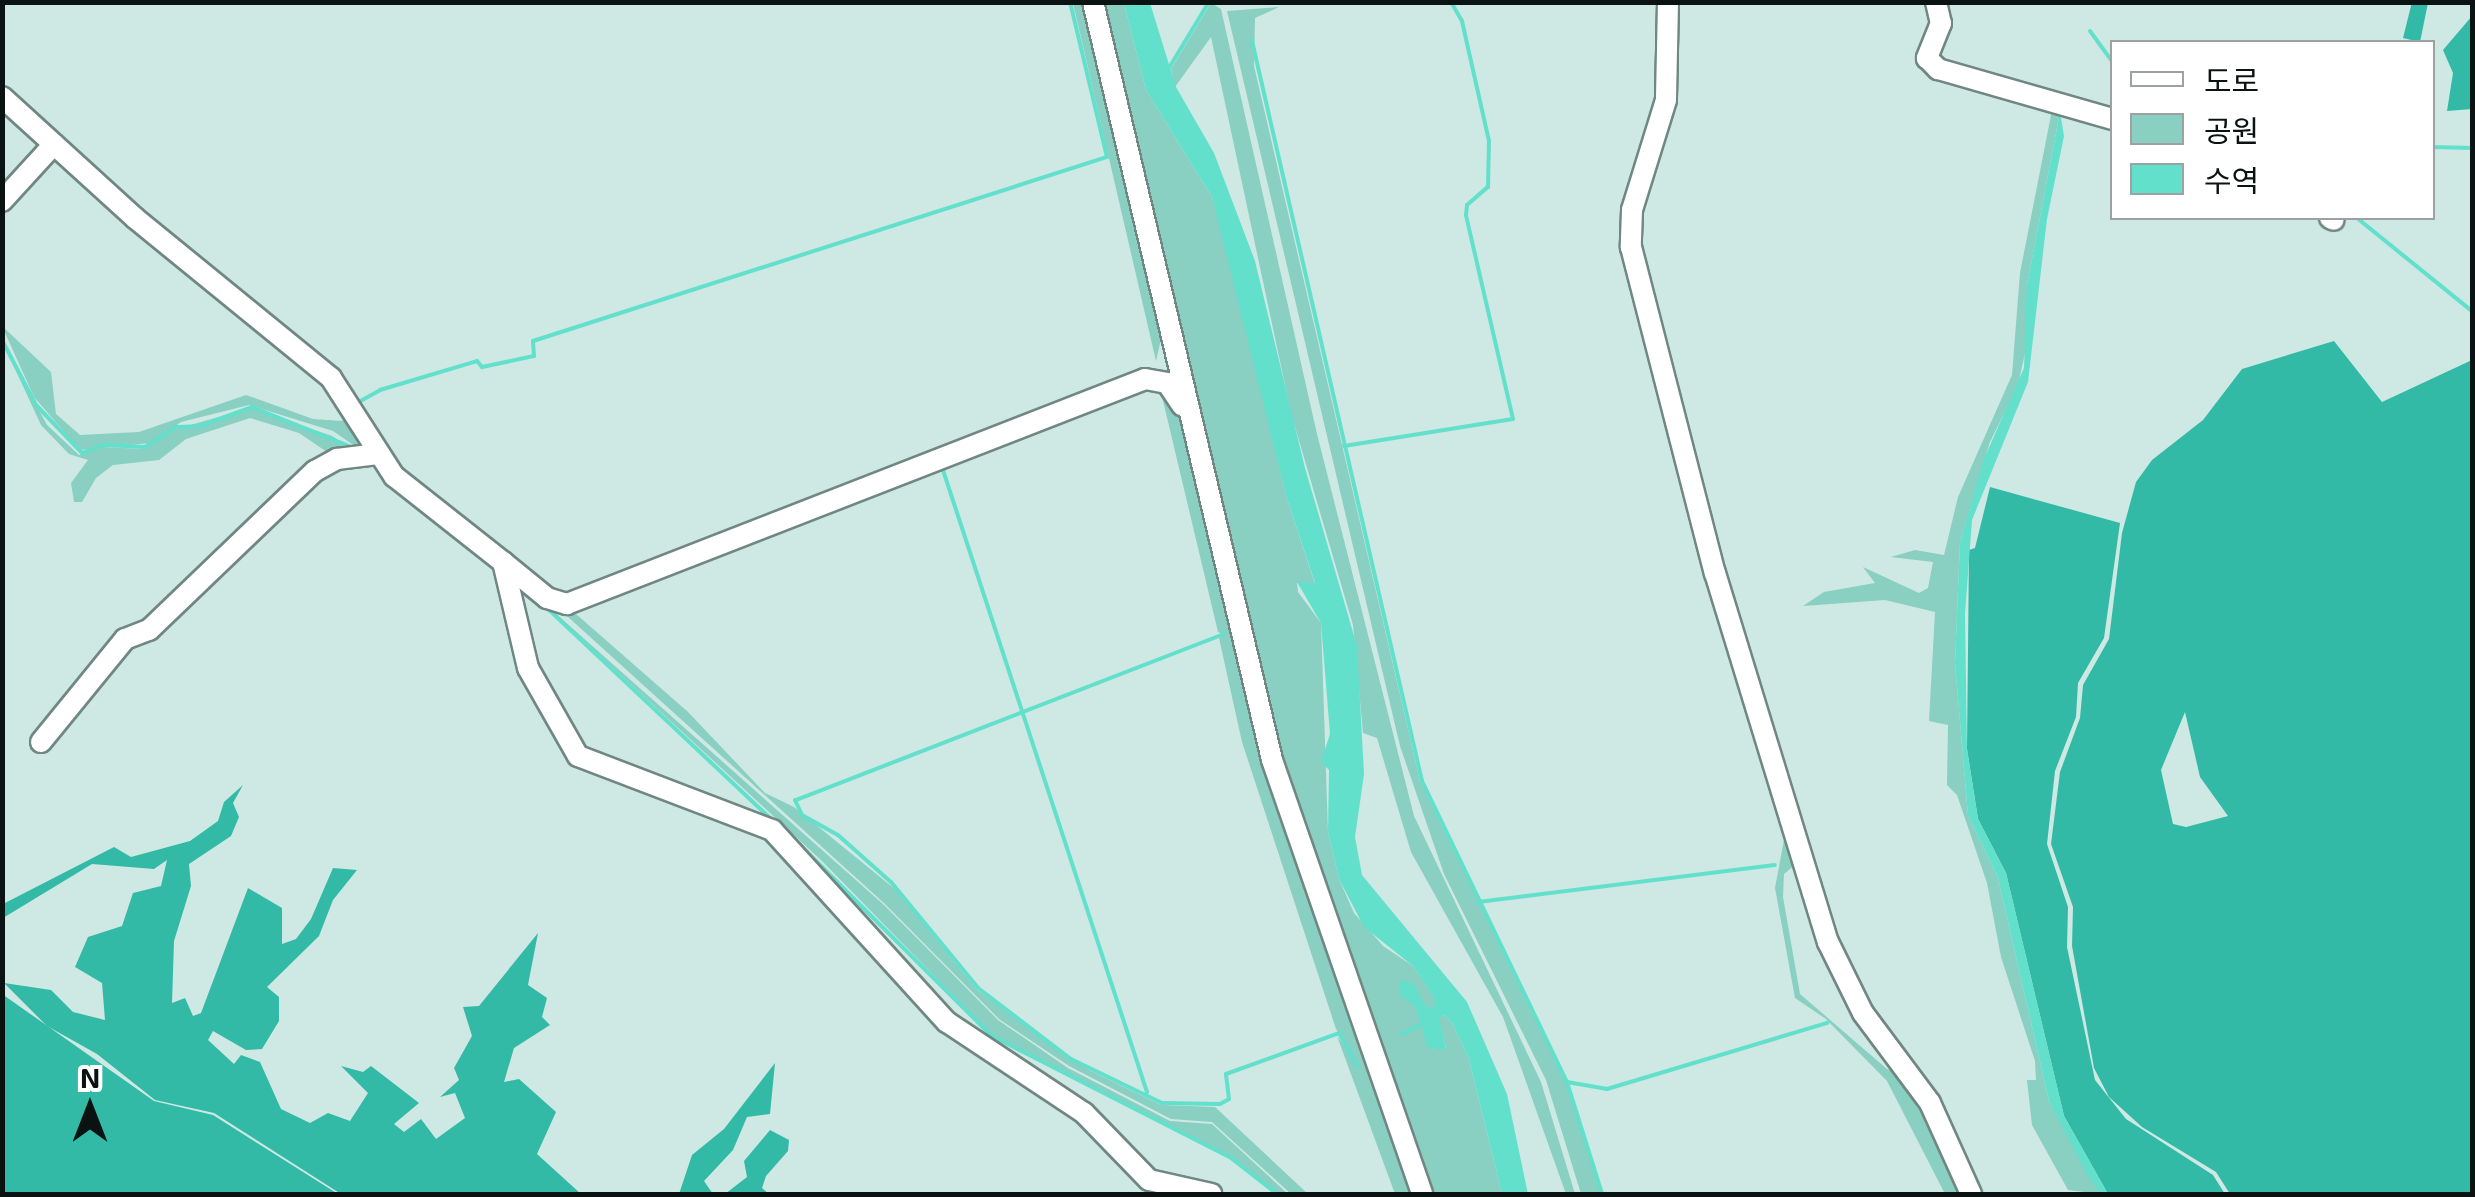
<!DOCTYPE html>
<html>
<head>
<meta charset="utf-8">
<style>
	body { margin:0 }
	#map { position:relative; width:2475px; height:1197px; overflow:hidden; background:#cee8e3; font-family:"Exo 2","Noto Sans KR",sans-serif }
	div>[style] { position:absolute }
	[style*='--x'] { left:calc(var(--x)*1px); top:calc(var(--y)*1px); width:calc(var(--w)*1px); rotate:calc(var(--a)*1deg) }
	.green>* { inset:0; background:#89cfc2 }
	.forest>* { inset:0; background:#33baa7 }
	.water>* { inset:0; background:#62e0cc }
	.stream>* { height:4px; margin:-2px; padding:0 2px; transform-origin:2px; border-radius:2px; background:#62e0cc }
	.roads { filter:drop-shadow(2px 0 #708782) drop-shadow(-2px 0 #708782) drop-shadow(0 2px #708782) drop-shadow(0 -2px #708782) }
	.minor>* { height:20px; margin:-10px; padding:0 10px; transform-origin:10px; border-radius:10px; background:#fff }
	span { translate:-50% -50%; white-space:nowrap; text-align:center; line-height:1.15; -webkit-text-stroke:8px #fff; paint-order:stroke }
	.frame { position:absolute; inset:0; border:5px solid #0a1311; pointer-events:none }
	.legend { position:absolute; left:2110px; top:40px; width:325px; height:180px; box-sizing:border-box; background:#fff; border:2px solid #9da1a0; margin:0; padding:12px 18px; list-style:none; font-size:30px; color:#0a1311 }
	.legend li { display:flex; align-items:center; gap:20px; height:50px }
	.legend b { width:50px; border:2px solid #9da1a0 }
	.north { position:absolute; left:40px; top:1057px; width:100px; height:100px; -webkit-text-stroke:8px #fff; paint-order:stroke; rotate:0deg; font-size:28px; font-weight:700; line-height:40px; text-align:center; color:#0a1311 }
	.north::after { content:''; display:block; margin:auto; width:35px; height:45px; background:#0a1311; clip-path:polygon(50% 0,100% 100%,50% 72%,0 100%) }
</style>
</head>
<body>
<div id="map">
	<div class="green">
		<i style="clip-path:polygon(1073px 3px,1088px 3px,1163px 330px,1156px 361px)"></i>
		<i style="clip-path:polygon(1096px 3px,1124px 3px,1146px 90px,1212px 197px,1227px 248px,1287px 499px,1315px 584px,1297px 583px,1298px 592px,1321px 623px,1328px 832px,1339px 879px,1354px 913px,1383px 946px,1413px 966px,1436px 1000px,1434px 1007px,1426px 1007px,1417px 998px,1415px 1005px,1429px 1048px,1446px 1049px,1438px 1018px,1445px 1015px,1452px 1023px,1469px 1059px,1502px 1194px,1426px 1194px,1293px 816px)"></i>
		<i style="clip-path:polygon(1211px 3px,1221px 9px,1317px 434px,1414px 816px,1541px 1082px,1575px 1194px,1566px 1194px,1503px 1017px,1411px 852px,1377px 738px,1363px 733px,1353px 625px,1291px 413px,1211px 37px,1175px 87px,1171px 69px)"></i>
		<i style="clip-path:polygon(1279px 7px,1255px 18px,1254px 66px,1420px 781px,1566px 1082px,1601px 1194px,1581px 1194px,1546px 1080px,1444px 874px,1400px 746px,1227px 11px)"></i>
		<i style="clip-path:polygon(2052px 110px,2060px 112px,2027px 285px,2029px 335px,2018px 385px,1990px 442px,1960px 542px,1955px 663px,1968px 815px,1998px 878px,2049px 1101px,2101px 1194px,2068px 1190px,2032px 1125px,2027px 1080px,2036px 1080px,2035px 1061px,2001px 957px,1987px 883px,1957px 795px,1947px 785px,1948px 725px,1929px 721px,1935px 612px,1885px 600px,1803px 606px,1824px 592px,1875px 583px,1863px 567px,1919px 593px,1928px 588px,1933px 562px,1891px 557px,1915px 550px,1944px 555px,1958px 497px,2012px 375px,2020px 273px)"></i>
		<i style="clip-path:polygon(2px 326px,51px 372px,56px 414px,80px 435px,139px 432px,246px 395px,313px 419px,342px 421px,352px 412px,370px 448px,362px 451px,333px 431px,249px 405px,181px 422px,150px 443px,80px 450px,34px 397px)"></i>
		<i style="clip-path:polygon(3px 343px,47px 425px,79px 455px,101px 447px,143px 449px,176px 429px,251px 408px,332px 436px,357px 452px,327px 452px,299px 433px,250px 418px,186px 439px,159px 460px,113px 465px,96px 478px,82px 502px,74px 502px,71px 483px,88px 460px,69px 454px,41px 425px)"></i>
		<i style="clip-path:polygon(1160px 388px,1189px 426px,1238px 638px,1419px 1194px,1395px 1194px,1337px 1036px,1359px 1065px,1336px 1029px,1242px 742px,1219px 638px,1225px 635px,1218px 632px)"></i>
		<i style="clip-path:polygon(518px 580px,884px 905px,998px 1020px,1068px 1068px,1170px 1121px,1212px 1124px,1288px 1194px,1278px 1194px,1232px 1157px,992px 1035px,823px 862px)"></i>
		<i style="clip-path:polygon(568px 607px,688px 712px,765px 793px,794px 807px,896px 890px,977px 990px,1089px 1070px,1161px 1105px,1215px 1107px,1308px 1194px,1291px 1194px,1212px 1122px,1171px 1119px,1069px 1066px,999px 1019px,885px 904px,567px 616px,563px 610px)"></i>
		<i style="clip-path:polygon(1786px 829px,1796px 864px,1784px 874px,1783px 897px,1800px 994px,1887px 1069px,1904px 1076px,1926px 1106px,1966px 1194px,1945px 1194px,1887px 1081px,1826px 1019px,1795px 998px,1775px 888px)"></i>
	</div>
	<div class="forest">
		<i style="clip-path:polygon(2412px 2px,2428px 3px,2420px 42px,2403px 38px)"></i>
		<i style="clip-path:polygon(2472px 16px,2472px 109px,2447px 111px,2453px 73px,2443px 50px)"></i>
		<i style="clip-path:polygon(evenodd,2334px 341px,2382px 402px,2472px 360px,2472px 1194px,2230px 1194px,2216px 1172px,2142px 1127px,2109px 1097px,2094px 1068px,2072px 946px,2073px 907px,2051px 844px,2060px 772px,2080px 718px,2083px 685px,2109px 639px,2122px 533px,2136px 482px,2152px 460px,2203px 420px,2242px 369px,2334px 341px,2185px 712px,2200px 777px,2228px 816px,2186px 827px,2173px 824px,2161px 770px,2185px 712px)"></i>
		<i style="clip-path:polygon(1990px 487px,2120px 523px,2104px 638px,2078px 683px,2076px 717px,2055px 771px,2047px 844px,2068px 907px,2067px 947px,2095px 1080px,2126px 1119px,2213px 1175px,2225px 1194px,2108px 1194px,2064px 1116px,2006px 873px,1978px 819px,1967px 749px,1969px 550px,1975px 548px)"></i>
		<i style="clip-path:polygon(243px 785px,233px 803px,239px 817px,231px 836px,189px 864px,191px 886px,174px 941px,172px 1003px,185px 998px,193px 1016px,201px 1013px,248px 888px,282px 908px,282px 944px,296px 939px,311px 919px,333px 868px,357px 870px,333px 900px,319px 936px,267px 987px,279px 997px,279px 1021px,262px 1049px,246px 1050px,213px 1031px,208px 1040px,234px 1064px,241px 1055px,260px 1062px,281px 1109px,310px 1123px,328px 1113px,350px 1121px,368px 1093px,341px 1066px,363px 1072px,371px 1066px,419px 1103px,394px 1124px,404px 1132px,421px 1119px,436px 1139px,465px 1118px,455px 1093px,440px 1097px,459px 1080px,454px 1068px,472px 1036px,463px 1007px,479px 1006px,538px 933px,528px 985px,547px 998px,542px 1017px,550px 1025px,514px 1048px,504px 1082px,519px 1079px,556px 1112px,537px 1154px,581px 1194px,341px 1194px,214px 1113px,155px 1100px,97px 1054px,47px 1026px,4px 983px,51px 990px,73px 1012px,105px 1020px,102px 983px,75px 967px,88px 937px,122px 926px,133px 893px,161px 886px,167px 860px,154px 869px,92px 864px,3px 918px,3px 904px,114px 847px,131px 857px,190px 841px,218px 821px,224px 802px)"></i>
		<i style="clip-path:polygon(2px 994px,154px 1101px,213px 1115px,338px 1194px,3px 1194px)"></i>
		<i style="clip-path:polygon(775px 1063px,770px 1114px,747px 1117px,733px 1150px,704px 1181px,713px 1194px,679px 1194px,692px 1155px,724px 1129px)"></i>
		<i style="clip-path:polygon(770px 1130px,789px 1140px,788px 1151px,766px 1176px,762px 1188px,769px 1194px,725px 1194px,747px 1177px,744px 1161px)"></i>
	</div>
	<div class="water">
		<i style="clip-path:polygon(1124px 3px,1150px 3px,1176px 87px,1214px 153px,1255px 261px,1305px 468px,1357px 646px,1364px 774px,1355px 837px,1362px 875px,1467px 1002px,1507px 1094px,1528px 1194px,1502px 1194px,1469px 1059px,1452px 1023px,1445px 1015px,1439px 1018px,1446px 1050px,1428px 1048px,1415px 1006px,1400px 995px,1400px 980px,1413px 984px,1426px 1007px,1434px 1007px,1435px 999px,1413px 966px,1364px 927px,1339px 879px,1328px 832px,1329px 770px,1321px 762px,1330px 734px,1321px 623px,1297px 582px,1315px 583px,1287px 499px,1212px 197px,1146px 90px)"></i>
		<i style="clip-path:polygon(2060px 112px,2064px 136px,2047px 219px,2028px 382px,1972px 520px,1965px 614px,1967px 749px,1978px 819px,2006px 873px,2064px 1116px,2108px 1194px,2101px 1194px,2089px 1178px,2049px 1101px,1998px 878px,1968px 815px,1955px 663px,1960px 542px,1984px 459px,2024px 368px,2027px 285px)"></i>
	</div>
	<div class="stream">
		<i style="--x:2090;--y:31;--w:37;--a:54"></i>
		<i style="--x:1252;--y:41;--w:759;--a:77.06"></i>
		<i style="--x:1422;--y:781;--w:334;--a:64.3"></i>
		<i style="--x:1567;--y:1082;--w:117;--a:72.6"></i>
		<i style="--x:1169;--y:68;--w:77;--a:-58.8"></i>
		<i style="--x:2432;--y:147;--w:40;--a:1.4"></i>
		<i style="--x:2357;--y:218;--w:148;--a:39"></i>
		<i style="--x:2;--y:340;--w:73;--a:62.4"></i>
		<i style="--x:36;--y:405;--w:66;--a:46.2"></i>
		<i style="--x:82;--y:453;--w:22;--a:-21"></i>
		<i style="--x:103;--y:445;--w:42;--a:2.7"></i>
		<i style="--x:145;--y:447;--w:37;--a:-33"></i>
		<i style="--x:176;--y:427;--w:24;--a:-2"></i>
		<i style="--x:200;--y:426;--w:55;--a:-20.1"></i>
		<i style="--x:252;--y:407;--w:110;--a:21.9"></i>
		<i style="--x:355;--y:404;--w:29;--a:-29"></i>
		<i style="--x:380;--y:390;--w:101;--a:-16.6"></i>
		<i style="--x:477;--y:361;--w:8;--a:50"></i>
		<i style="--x:482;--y:367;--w:53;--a:-11.9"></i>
		<i style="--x:534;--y:356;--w:15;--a:-94"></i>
		<i style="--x:533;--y:341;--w:603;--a:-17.77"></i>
		<i style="--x:1107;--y:157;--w:159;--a:-103.4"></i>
		<i style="--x:1344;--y:446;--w:171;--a:-9.1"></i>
		<i style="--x:1513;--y:419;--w:209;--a:-103"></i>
		<i style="--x:1466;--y:215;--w:10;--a:-84"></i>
		<i style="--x:1467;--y:205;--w:28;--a:-41"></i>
		<i style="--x:1488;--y:187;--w:46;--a:-88.8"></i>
		<i style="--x:1489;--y:141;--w:123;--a:-102.7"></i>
		<i style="--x:1462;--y:21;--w:22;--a:-120"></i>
		<i style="--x:941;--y:464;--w:661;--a:71.84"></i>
		<i style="--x:546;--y:607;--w:311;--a:43.3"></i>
		<i style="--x:1224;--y:634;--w:460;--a:158.8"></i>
		<i style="--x:795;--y:800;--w:17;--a:65"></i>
		<i style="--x:802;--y:815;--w:41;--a:29.1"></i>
		<i style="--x:838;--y:835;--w:71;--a:41.6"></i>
		<i style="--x:891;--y:882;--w:137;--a:50.6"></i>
		<i style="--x:978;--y:988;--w:117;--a:37.4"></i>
		<i style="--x:1071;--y:1059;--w:101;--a:25.8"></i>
		<i style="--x:1162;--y:1103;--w:58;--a:1"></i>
		<i style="--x:1220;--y:1104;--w:10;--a:-29"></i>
		<i style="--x:1229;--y:1099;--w:25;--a:-97"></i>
		<i style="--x:1226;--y:1074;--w:120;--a:-19.9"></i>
		<i style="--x:1339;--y:1033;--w:38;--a:61"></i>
		<i style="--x:791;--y:836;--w:284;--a:44.9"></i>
		<i style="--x:992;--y:1036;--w:268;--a:27"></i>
		<i style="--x:1231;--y:1158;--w:58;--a:38"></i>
		<i style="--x:1478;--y:902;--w:299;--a:-7.1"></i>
		<i style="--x:1402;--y:1034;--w:19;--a:-28"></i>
		<i style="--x:1567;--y:1082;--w:41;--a:9.9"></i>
		<i style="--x:1607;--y:1089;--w:230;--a:-16.7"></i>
	</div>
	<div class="roads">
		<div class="minor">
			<i style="--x:1093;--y:2;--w:779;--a:76.71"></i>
			<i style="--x:1272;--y:760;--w:459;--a:70.9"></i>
			<i style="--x:1668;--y:2;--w:98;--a:91.2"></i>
			<i style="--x:1666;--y:100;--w:115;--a:107.2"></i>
			<i style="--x:1632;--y:210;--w:37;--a:92"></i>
			<i style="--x:1631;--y:247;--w:337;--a:75.6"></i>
			<i style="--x:1715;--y:573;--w:386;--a:73"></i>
			<i style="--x:1828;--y:942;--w:79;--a:63.8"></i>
			<i style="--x:1863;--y:1013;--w:112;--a:53.3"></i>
			<i style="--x:1930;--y:1103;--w:100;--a:65.7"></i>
			<i style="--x:1936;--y:2;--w:22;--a:77"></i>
			<i style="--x:1941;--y:23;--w:38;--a:112"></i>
			<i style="--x:1927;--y:58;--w:16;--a:45"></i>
			<i style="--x:1938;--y:69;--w:181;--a:16"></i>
			<i style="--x:2;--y:97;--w:180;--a:42.3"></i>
			<i style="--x:135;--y:218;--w:253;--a:39.2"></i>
			<i style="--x:331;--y:378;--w:117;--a:57.3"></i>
			<i style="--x:394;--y:476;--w:139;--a:38.3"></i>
			<i style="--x:503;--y:562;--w:109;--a:76.7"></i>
			<i style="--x:528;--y:668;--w:101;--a:60.4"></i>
			<i style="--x:578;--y:756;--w:208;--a:20.9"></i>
			<i style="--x:772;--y:830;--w:260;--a:47.7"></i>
			<i style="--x:947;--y:1022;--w:164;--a:33.6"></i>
			<i style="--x:1084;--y:1113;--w:93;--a:45.9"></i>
			<i style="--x:1149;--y:1180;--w:64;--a:12.7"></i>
			<i style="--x:2;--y:201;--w:77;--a:-47.6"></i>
			<i style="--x:2330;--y:218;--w:4;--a:27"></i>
			<i style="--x:503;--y:562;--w:57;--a:39.3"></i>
			<i style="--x:547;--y:598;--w:21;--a:17"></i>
			<i style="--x:567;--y:604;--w:620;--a:-21.27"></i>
			<i style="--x:1145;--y:379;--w:22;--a:10"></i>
			<i style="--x:1167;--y:383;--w:27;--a:56"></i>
			<i style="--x:41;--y:742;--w:133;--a:-50.8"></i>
			<i style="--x:125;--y:639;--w:26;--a:-21"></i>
			<i style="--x:149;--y:630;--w:230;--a:-43.8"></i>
			<i style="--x:315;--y:471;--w:25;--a:-29"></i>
			<i style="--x:337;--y:459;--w:41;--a:-7"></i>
		</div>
	</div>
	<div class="frame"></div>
	<ul class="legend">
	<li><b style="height:12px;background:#fff"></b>도로</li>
	<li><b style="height:28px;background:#89cfc2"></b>공원</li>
	<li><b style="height:28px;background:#62e0cc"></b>수역</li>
	</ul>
	<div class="north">N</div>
</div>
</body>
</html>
